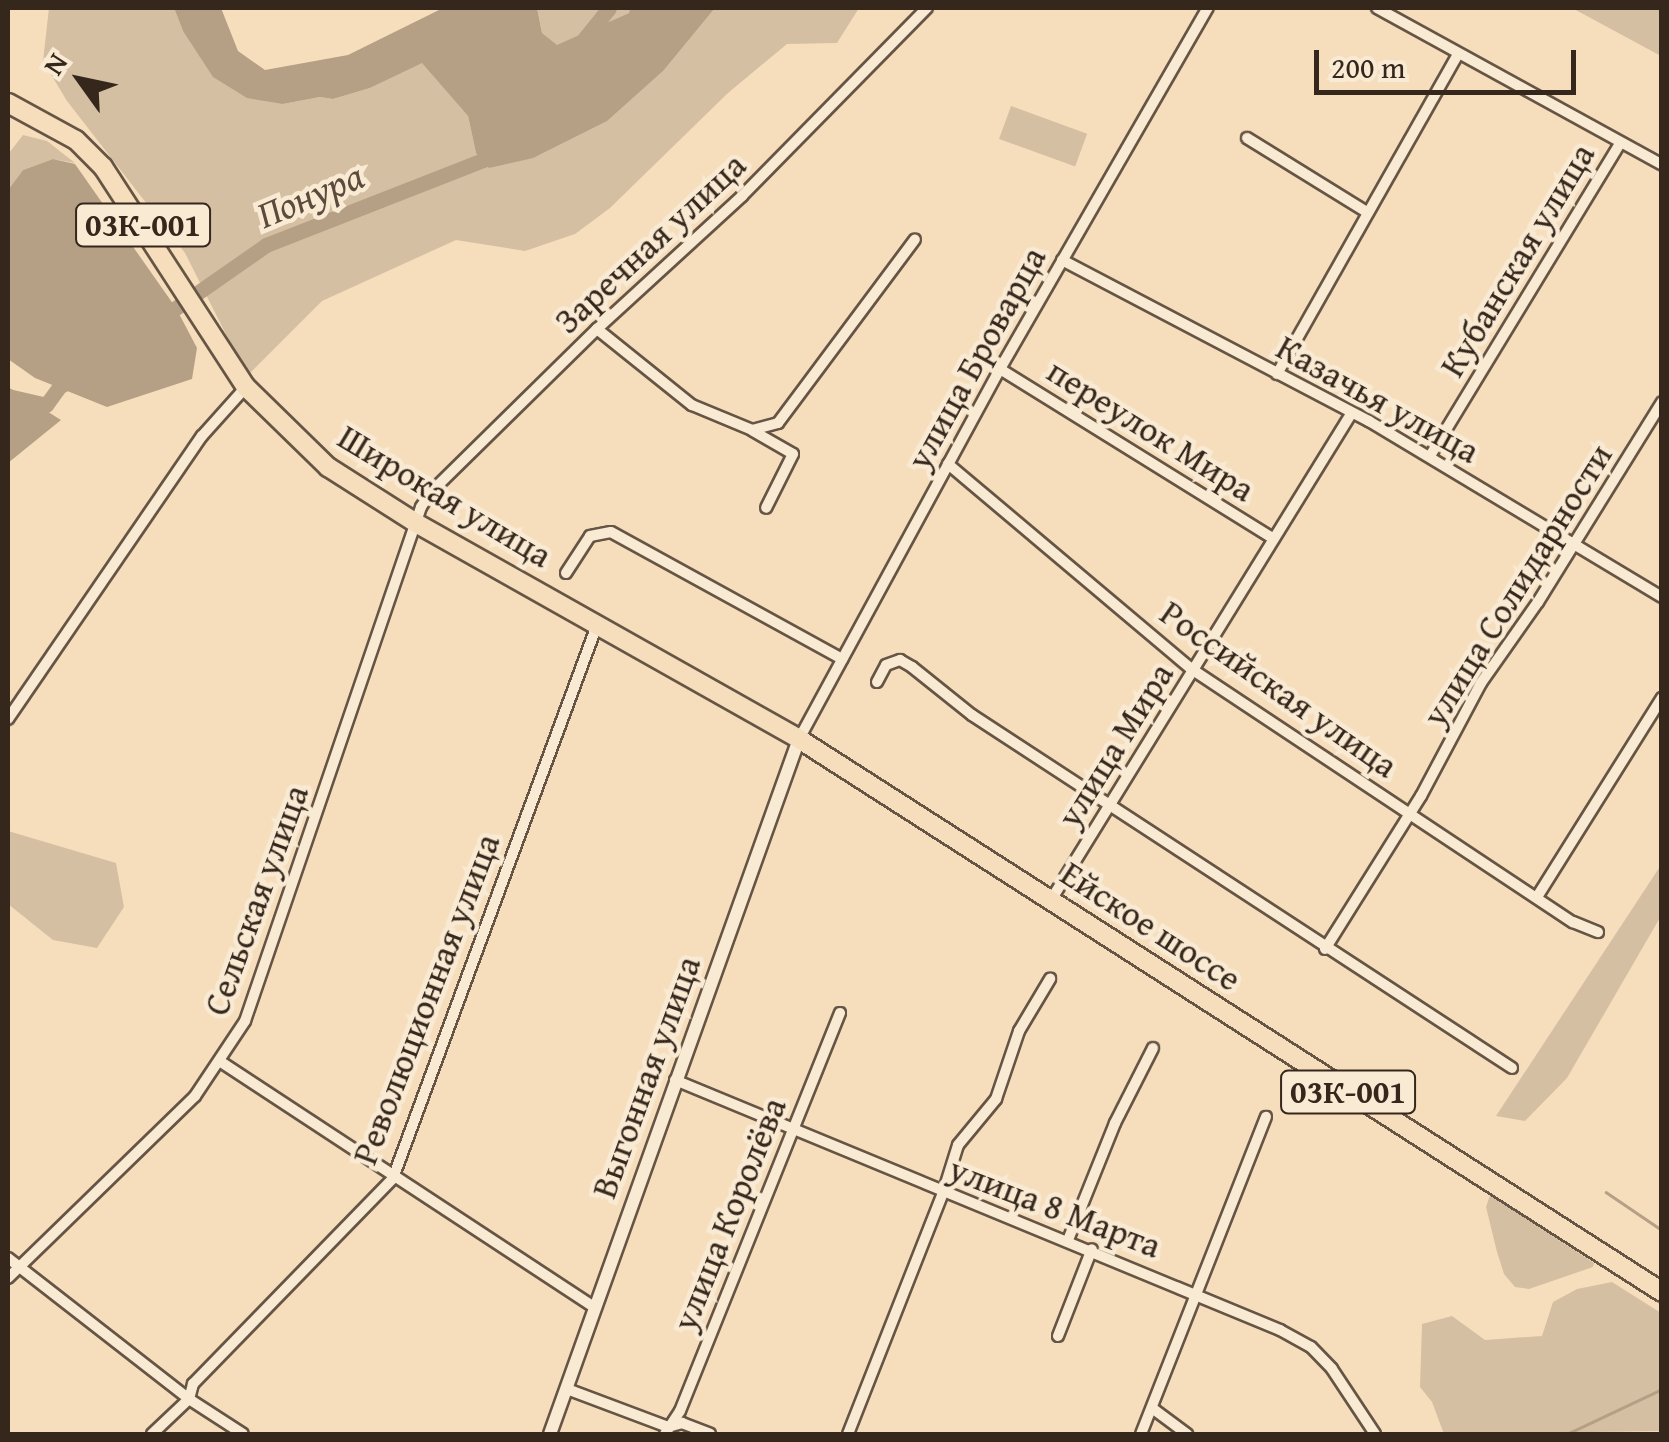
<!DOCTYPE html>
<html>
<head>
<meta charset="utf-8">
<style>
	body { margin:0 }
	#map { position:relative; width:1669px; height:1442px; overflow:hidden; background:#f6debd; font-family:"Gentium Book Plus",serif }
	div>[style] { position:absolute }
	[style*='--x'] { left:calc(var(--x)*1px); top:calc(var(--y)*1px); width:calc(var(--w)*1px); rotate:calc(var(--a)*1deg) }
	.green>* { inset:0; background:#d5bfa2; transform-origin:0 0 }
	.water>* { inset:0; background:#b5a086 }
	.stream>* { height:2.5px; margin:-1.25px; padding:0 1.25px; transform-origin:1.25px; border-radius:1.25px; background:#b5a086 }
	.river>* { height:15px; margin:-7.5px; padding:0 7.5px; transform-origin:7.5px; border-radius:7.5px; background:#b5a086 }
	.roads { filter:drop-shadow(2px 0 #654) drop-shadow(-2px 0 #654) drop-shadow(0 2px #654) drop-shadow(0 -2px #654) }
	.minor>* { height:10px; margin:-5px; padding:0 5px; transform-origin:5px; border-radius:5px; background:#f9ead4 }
	.tertiary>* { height:12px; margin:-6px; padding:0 6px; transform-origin:6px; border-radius:6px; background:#f9ead4 }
	.primary>* { height:18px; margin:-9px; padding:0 9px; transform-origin:9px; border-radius:9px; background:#f6debd }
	span { translate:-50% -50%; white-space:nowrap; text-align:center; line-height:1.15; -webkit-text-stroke:9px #f9ead4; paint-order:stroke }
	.shield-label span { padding:2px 8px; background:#f9ead4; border:2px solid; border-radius:8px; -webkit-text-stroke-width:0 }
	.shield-label { font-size:32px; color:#36271c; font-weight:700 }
	.street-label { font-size:35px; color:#36271c }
	.water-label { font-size:38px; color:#5c4b3c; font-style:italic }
	.frame { position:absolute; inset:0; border:10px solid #36271c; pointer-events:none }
	.north { position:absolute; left:30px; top:30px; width:100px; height:100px; -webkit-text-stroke:8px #f9ead4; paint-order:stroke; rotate:303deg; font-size:28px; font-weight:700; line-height:40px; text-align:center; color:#36271c }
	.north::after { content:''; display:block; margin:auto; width:35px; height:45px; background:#36271c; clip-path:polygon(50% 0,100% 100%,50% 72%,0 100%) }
	.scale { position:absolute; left:1314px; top:50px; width:262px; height:45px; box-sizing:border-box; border:5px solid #36271c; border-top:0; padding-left:12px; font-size:30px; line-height:35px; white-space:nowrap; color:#36271c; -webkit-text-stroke:8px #f9ead4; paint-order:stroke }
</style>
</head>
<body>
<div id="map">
	<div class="green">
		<i style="clip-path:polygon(49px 8px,174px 8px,183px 31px,283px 104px,320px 97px,333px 99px,370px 88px,422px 62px,468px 116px,476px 153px,664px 70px,715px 8px,859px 8px,837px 43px,787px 44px,728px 93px,610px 208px,575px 234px,525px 251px,456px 240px,322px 301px,247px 376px,185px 253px,67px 101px,43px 61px)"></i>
		<i style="clip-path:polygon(537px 8px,630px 8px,629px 13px,557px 46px,542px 33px)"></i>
		<i style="clip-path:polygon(1572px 8px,1661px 8px,1661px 56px)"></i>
		<i style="left:1011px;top:106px;width:81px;height:35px;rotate:20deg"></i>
		<i style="clip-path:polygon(23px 135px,47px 141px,75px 163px,53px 159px,23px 170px,8px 190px,9px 153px)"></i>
		<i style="clip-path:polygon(8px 831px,116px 863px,124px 907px,97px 948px,53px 940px,8px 904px)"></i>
		<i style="clip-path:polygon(1661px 865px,1661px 916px,1567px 1078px,1525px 1121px,1496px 1116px)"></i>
		<i style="clip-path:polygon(1490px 1195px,1594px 1263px,1593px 1267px,1529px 1289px,1515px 1287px,1504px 1274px,1497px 1252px,1486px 1207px)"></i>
		<i style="clip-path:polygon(1612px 1282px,1661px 1313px,1661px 1431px,1444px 1434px,1432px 1402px,1420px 1387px,1422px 1324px,1452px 1316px,1485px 1340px,1542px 1336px,1553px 1302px,1577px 1289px)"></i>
	</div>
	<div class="water">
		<i style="clip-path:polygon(174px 8px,221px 8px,238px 51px,265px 70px,348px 55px,443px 8px,537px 8px,542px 33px,557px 45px,629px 13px,630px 8px,715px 8px,664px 70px,607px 121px,533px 158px,489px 168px,476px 153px,468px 116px,422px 63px,370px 88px,333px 99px,320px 97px,283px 104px,247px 98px,213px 77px,183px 31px)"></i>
		<i style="clip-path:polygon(53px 159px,75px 164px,176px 308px,197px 348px,192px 379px,107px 407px,35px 378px,8px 359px,8px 190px,23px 170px)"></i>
		<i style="clip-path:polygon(8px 387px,61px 420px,8px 463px)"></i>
	</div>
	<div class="stream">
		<i style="--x:1606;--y:1192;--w:68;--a:34.2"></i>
		<i style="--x:1567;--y:1434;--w:105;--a:-25.3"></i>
	</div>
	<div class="river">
		<i style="--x:580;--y:44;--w:46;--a:-51.1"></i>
		<i style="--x:160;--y:319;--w:129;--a:-34.9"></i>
		<i style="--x:266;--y:245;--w:242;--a:-21.4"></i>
		<i style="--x:491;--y:157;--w:11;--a:-52"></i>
		<i style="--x:8;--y:396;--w:39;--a:13"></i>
		<i style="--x:46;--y:405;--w:24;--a:-54"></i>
		<i style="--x:60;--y:386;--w:18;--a:-27"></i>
	</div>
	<div class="roads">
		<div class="minor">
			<i style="--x:1377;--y:8;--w:325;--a:28.8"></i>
			<i style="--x:1247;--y:138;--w:141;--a:31.7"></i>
			<i style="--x:1062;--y:260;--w:347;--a:27.7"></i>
			<i style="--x:1369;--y:421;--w:342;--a:31"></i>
			<i style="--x:597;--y:329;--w:122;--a:38.7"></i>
			<i style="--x:692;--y:405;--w:65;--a:22.6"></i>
			<i style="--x:752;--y:430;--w:27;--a:-15"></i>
			<i style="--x:778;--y:423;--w:229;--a:-53.3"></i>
			<i style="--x:1000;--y:369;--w:321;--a:31.8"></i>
			<i style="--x:1277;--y:374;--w:368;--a:-60.5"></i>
			<i style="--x:753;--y:431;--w:46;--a:29.9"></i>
			<i style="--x:793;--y:454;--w:60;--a:116.6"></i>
			<i style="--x:1430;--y:456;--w:366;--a:-58.7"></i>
			<i style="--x:948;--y:464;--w:320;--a:40.1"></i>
			<i style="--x:1193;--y:670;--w:456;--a:33.6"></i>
			<i style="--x:1573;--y:922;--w:27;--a:22"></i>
			<i style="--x:566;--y:573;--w:44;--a:-57"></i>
			<i style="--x:590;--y:536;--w:21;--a:-11"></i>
			<i style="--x:611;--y:532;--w:264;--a:28.8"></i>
			<i style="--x:877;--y:682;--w:19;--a:-62"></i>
			<i style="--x:886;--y:665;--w:15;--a:-20"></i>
			<i style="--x:900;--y:660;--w:14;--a:30"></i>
			<i style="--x:912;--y:667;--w:77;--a:38.7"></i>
			<i style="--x:972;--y:715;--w:645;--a:33.17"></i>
			<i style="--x:8;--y:719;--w:343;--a:-55.6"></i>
			<i style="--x:202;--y:436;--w:66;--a:-48.1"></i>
			<i style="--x:799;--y:739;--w:421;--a:-61.5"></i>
			<i style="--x:1000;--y:369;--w:417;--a:-60.1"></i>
			<i style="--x:1537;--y:897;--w:235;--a:-57.9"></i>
			<i style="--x:1051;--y:900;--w:571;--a:-58.31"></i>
			<i style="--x:1325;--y:949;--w:181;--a:-57.9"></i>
			<i style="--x:1421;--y:796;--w:128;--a:-62"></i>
			<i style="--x:1481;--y:683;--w:99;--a:-54.9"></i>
			<i style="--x:1538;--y:602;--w:235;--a:-58.2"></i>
			<i style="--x:221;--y:1062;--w:448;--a:33.3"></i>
			<i style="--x:675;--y:1080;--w:655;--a:22.45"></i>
			<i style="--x:1280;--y:1330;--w:35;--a:29"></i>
			<i style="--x:1311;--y:1347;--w:30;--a:46"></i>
			<i style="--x:1332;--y:1369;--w:78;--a:56.5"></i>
			<i style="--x:1068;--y:1240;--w:126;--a:-68.1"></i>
			<i style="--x:1115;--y:1123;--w:84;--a:-63.1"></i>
			<i style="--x:8;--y:1258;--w:229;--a:37.9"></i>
			<i style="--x:189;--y:1399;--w:64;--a:32.9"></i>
			<i style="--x:8;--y:1278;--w:261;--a:-44.2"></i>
			<i style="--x:195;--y:1096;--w:90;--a:-56.3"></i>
			<i style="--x:245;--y:1021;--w:543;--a:-71.1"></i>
			<i style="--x:421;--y:507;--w:18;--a:-56"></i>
			<i style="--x:431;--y:492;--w:233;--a:-44.5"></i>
			<i style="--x:597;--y:329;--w:197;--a:-42.5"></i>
			<i style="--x:742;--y:196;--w:264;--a:-45.5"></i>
			<i style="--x:1058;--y:1336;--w:93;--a:-68.7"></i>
			<i style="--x:567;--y:1389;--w:108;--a:20.6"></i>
			<i style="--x:668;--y:1427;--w:15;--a:-16"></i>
			<i style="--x:682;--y:1423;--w:30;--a:21"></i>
			<i style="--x:1152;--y:1408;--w:44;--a:36.6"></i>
			<i style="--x:152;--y:1434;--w:51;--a:-43.4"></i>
			<i style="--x:189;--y:1399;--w:16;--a:-75"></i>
			<i style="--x:193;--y:1384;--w:287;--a:-45.8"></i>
			<i style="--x:393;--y:1178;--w:589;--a:-69.75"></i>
			<i style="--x:665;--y:1434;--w:27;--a:-57"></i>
			<i style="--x:680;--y:1411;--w:429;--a:-68.1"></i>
			<i style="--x:848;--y:1434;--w:259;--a:-68.5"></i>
			<i style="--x:943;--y:1193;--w:50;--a:-72.6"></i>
			<i style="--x:958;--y:1145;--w:60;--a:-50.4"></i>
			<i style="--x:996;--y:1099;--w:72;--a:-71.3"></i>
			<i style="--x:1019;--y:1031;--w:61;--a:-59.2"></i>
			<i style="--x:1141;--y:1434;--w:341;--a:-68.5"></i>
		</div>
		<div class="tertiary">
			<i style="--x:550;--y:1434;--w:738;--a:-70.29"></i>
		</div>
		<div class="primary">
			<i style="--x:8;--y:103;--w:77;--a:28.6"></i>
			<i style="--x:76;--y:140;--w:38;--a:45"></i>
			<i style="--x:103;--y:167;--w:262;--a:57"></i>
			<i style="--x:246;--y:387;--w:115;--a:44.3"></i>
			<i style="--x:328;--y:467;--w:104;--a:32.5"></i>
			<i style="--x:416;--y:523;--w:440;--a:29.4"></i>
			<i style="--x:799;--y:739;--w:1025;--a:32.65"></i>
		</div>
	</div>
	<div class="shield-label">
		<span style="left:143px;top:225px">03К-001</span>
		<span style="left:1348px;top:1092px">03К-001</span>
	</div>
	<div class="street-label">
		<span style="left:650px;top:243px;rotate:-43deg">Заречная улица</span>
		<span style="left:1517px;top:260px;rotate:-59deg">Кубанская улица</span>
		<span style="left:976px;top:358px;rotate:-61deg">улица Броварца</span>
		<span style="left:1378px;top:399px;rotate:29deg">Казачья улица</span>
		<span style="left:1151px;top:430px;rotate:32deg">переулок Мира</span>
		<span style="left:445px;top:496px;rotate:31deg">Широкая улица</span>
		<span style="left:1517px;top:585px;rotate:-58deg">улица Солидарности</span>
		<span style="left:1279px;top:689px;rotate:35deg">Российская улица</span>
		<span style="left:1115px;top:745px;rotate:-58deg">улица Мира</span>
		<span style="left:256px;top:900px;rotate:-70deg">Сельская улица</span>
		<span style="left:1151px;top:926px;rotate:33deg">Ейское шоссе</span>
		<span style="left:426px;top:999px;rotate:-69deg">Революционная улица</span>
		<span style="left:646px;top:1077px;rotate:-70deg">Выгонная улица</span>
		<span style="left:1055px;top:1207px;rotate:21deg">улица 8 Марта</span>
		<span style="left:729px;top:1214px;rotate:-68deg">улица Королёва</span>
	</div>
	<div class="water-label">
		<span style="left:310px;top:195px;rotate:-23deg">Понура</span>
	</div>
	<div class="frame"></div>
	<div class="north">N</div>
	<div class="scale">200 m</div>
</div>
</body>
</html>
